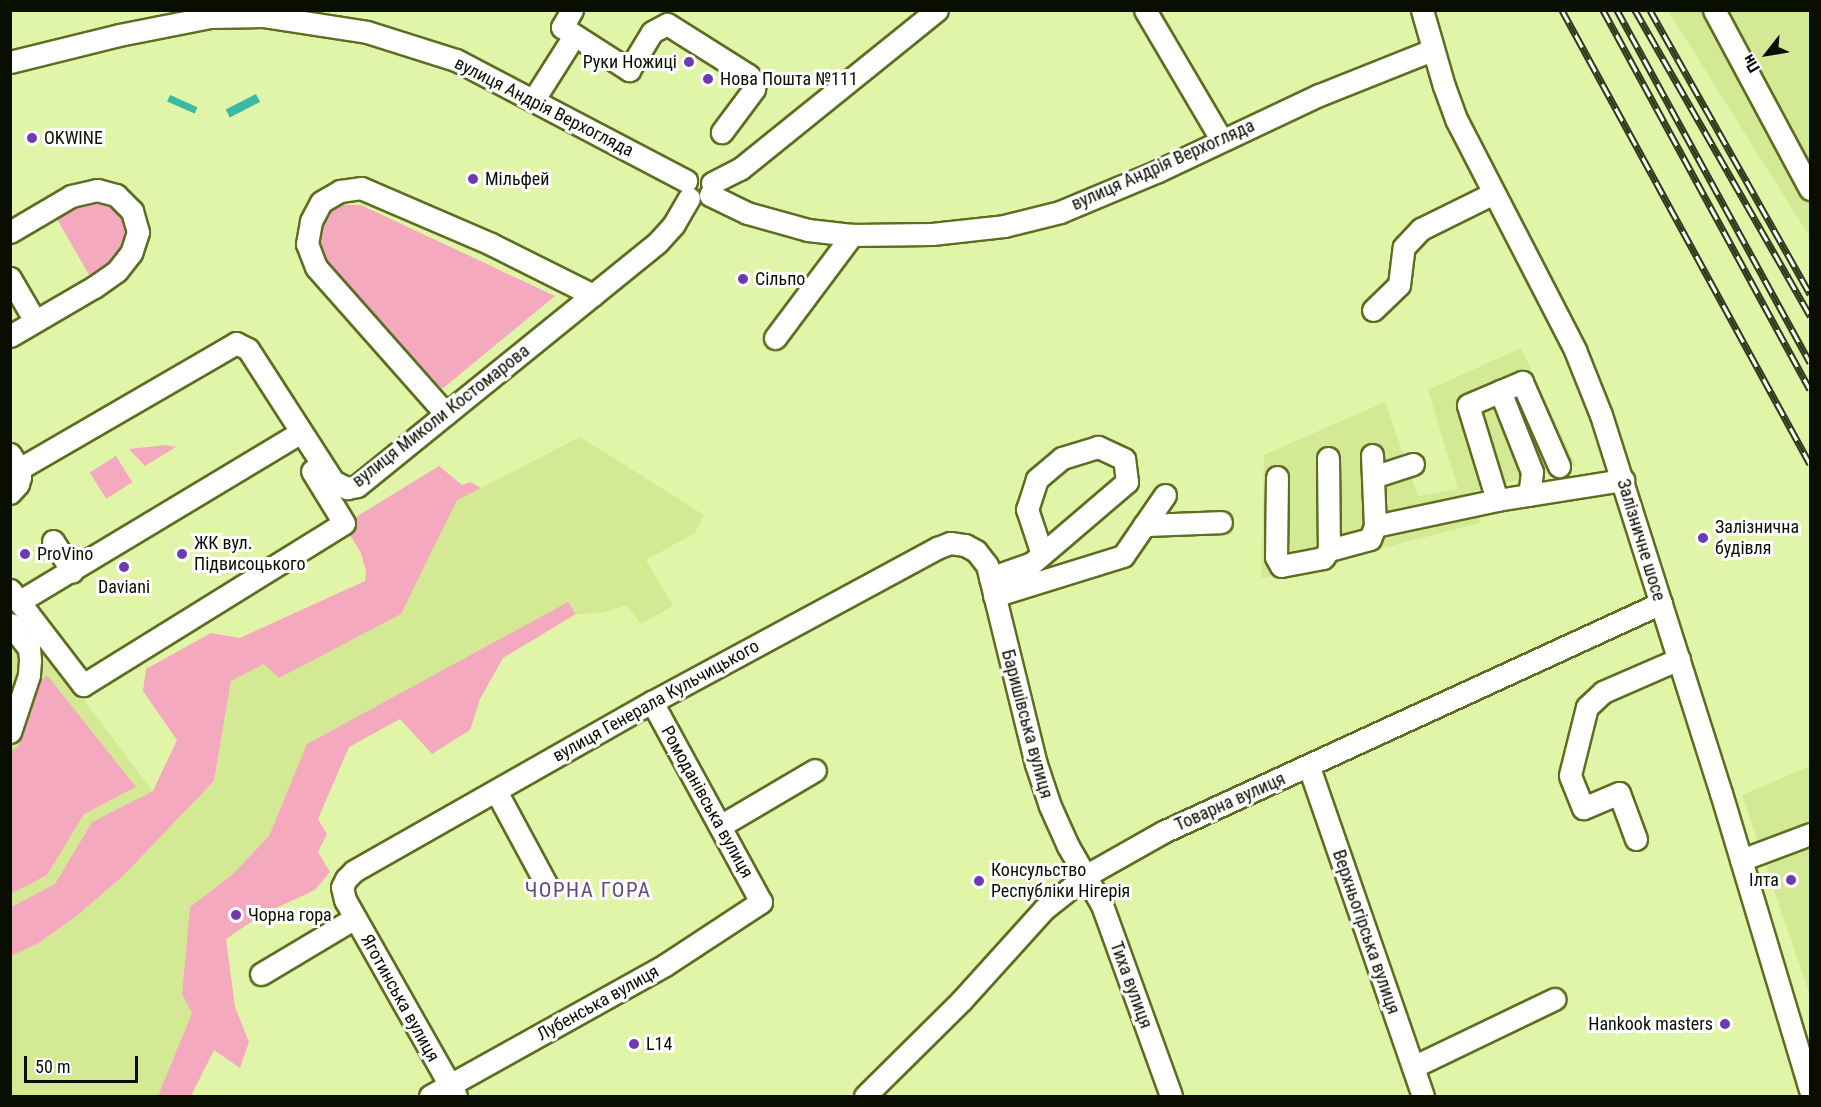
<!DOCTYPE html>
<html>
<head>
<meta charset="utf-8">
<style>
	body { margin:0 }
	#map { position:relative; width:1821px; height:1107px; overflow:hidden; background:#e0f5a7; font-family:"Roboto Condensed",sans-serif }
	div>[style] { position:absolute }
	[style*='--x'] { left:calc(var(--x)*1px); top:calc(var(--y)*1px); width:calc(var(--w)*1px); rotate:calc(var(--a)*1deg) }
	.built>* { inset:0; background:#d4e994 }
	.green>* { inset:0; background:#f4a9bf; transform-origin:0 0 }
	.water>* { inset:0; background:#3cb9a5; transform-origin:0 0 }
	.roads { filter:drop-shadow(2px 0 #5d6d21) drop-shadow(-2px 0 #5d6d21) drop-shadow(0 2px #5d6d21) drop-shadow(0 -2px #5d6d21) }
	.minor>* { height:21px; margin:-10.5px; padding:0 10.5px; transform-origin:10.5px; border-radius:10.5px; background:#fff }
	.rail>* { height:7px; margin-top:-3.5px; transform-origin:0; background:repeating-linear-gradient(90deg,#fff 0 14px,#2f371d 0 28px); box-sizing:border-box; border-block:2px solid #2f371d }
	.dots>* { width:16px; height:16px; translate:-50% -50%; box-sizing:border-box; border:3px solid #fff; border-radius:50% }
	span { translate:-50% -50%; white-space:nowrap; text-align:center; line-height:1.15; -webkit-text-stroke:6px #fff; paint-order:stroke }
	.poi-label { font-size:18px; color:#090e00 }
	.right { translate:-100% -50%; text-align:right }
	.left { translate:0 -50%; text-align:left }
	.street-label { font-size:18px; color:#090e00 }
	.quarter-label { font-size:21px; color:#604986; letter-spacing:1.5px }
	.frame { position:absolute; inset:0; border:12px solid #090e00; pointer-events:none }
	.north { position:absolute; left:1737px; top:24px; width:60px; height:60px; -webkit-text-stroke:4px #fff; paint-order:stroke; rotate:239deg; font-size:16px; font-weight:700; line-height:24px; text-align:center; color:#090e00 }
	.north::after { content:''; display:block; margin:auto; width:21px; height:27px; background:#090e00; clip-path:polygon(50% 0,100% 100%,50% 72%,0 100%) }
	.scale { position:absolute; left:24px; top:1056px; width:114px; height:27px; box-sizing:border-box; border:3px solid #090e00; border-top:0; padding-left:8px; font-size:18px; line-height:21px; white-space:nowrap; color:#090e00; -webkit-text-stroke:4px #fff; paint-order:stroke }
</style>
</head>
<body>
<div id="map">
	<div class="built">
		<i style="clip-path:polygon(1668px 11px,1810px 11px,1810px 237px,1687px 41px)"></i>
		<i style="clip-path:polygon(1521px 348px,1576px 466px,1474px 491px,1480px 523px,1261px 579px,1264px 455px,1385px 402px,1418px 496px,1458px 489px,1428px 390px)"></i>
		<i style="clip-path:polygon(580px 437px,704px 515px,695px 533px,646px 560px,673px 606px,641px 624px,626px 605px,603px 613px,576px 614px,567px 603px,307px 744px,269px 836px,232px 875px,190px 907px,182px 994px,192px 1013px,158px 1096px,11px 1096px,11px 956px,39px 943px,79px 914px,122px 877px,214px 781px,231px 681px,264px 664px,400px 614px,457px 500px)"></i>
		<i style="clip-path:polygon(10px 603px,153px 791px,92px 822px,55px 884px,11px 907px)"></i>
		<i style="clip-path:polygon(1810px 766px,1810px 996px,1742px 795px)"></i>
	</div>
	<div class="green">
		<i style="clip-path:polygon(73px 200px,112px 200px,126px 215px,132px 232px,126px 251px,93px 282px,53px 212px)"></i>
		<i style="clip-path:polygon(334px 205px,361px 205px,555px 296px,442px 389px,326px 262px,318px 238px)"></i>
		<i style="clip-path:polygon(166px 445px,176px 447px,145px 466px,129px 449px)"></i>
		<i style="left:116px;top:456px;width:31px;height:31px;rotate:58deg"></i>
		<i style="clip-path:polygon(439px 466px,462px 485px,470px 482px,481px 488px,457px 500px,401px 614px,279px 678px,264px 664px,231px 681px,214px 781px,122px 877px,79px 914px,39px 943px,11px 956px,11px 907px,55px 884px,92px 822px,153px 791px,177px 740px,143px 691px,146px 669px,211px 633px,240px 638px,365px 581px,366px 571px,361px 553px,348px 532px,348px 522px)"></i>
		<i style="clip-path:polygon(568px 602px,576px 614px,503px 658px,480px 699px,470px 730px,432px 754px,400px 719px,349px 747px,318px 819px,327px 834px,318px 852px,330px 872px,315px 890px,261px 915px,226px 939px,235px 1007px,249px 1042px,240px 1068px,214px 1050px,191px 1096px,158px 1096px,192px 1013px,182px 994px,190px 907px,232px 875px,269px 836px,307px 744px)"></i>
		<i style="clip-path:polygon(47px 675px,136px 787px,84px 814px,47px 875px,11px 894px,11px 751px,18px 747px,38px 683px)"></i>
	</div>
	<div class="water">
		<i style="left:256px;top:94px;width:9px;height:34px;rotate:63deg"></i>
		<i style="left:170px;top:95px;width:30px;height:7px;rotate:24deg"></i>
	</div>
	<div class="roads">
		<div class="minor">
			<i style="--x:572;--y:10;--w:20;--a:120"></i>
			<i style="--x:562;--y:27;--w:80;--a:32.7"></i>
			<i style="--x:629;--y:70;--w:44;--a:-58.8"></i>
			<i style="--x:652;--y:32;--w:17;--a:-28"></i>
			<i style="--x:667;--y:24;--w:96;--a:32.2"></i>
			<i style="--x:748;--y:75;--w:10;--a:45"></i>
			<i style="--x:755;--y:82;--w:7;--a:98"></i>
			<i style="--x:754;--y:89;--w:54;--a:126.7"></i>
			<i style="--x:1145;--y:10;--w:150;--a:59.5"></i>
			<i style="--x:1422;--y:10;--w:79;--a:73.9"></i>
			<i style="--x:1444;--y:86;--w:37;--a:70"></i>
			<i style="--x:1457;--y:121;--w:258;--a:62.7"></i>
			<i style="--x:1575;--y:350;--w:70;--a:68.2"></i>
			<i style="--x:1601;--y:415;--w:397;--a:72.4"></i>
			<i style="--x:1721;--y:793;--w:310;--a:73.3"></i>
			<i style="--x:1714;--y:10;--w:203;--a:61.8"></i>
			<i style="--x:10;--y:62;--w:112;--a:-13.9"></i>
			<i style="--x:119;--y:35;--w:93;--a:-11.2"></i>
			<i style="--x:210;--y:17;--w:54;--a:-1.1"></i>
			<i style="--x:264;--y:16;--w:104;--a:8.8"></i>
			<i style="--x:367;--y:32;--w:93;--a:17.5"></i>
			<i style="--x:456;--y:60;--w:260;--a:27.7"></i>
			<i style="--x:534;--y:99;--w:75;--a:-57.6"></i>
			<i style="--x:712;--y:183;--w:31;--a:-27"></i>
			<i style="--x:740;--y:169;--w:253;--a:-38.9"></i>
			<i style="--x:710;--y:195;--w:41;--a:25.9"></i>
			<i style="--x:747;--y:213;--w:63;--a:15.6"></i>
			<i style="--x:808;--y:230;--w:44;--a:6.5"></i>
			<i style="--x:852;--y:235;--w:80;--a:-0.7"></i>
			<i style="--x:932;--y:234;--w:72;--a:-6.3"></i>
			<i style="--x:1004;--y:226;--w:58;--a:-14"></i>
			<i style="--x:1060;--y:212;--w:106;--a:-22.7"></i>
			<i style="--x:1158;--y:171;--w:178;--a:-25.3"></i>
			<i style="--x:1319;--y:95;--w:122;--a:-21.7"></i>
			<i style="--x:10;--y:232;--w:71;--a:-30.5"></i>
			<i style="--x:71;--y:196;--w:27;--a:-13"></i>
			<i style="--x:97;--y:190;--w:20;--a:15"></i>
			<i style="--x:116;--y:195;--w:23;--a:45"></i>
			<i style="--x:132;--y:211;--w:22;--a:74"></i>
			<i style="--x:138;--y:232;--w:22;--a:108"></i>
			<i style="--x:131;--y:253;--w:23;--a:128"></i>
			<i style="--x:117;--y:271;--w:28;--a:145"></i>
			<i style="--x:94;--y:287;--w:97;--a:149.7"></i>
			<i style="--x:10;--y:278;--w:50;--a:59.8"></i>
			<i style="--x:1373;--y:310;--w:36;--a:-44"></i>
			<i style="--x:1399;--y:285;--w:38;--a:-83"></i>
			<i style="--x:1404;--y:247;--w:25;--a:-47"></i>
			<i style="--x:1421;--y:229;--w:81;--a:-26.3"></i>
			<i style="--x:775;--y:338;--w:129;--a:-53.2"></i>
			<i style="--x:1500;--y:391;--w:87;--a:68.4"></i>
			<i style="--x:1532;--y:472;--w:23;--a:97"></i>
			<i style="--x:446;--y:414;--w:196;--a:-131.5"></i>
			<i style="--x:316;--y:267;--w:25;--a:-111"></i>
			<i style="--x:307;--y:244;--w:23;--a:-80"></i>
			<i style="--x:311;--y:221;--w:21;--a:-62"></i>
			<i style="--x:321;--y:202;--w:22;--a:-30"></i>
			<i style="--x:340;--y:191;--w:21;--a:-8"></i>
			<i style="--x:361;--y:188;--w:142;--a:23.3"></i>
			<i style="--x:491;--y:244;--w:114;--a:26.6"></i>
			<i style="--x:10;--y:454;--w:17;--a:59"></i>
			<i style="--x:19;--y:469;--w:8;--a:83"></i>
			<i style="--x:20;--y:477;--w:7;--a:106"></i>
			<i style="--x:18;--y:484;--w:12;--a:132"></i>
			<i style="--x:1372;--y:455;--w:71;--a:87.6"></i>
			<i style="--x:1328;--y:458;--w:92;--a:89.4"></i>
			<i style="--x:19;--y:469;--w:251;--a:-30.1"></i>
			<i style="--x:236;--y:343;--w:13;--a:27"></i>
			<i style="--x:248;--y:349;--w:157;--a:57.2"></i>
			<i style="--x:333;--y:481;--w:16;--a:27"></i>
			<i style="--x:347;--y:488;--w:10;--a:-11"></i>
			<i style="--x:357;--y:486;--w:387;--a:-39"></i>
			<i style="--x:658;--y:242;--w:24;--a:-48"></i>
			<i style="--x:674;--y:224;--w:30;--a:-60"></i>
			<i style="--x:1277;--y:477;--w:80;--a:90.7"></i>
			<i style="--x:1276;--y:557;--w:10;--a:61"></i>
			<i style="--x:1281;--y:566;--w:43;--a:-10.8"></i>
			<i style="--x:1323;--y:558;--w:10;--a:-53"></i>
			<i style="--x:1329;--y:550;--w:42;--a:-15"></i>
			<i style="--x:1370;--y:539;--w:14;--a:-69"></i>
			<i style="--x:1375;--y:526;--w:125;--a:-12"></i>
			<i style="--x:1497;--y:500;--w:128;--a:-9"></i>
			<i style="--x:1373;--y:477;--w:42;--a:-18"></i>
			<i style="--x:1497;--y:500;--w:99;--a:-107"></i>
			<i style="--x:1468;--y:405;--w:59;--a:-23.1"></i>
			<i style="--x:1522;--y:382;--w:92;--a:66.2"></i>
			<i style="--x:1144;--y:525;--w:77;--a:-2.2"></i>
			<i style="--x:53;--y:541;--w:36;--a:58"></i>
			<i style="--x:990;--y:578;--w:45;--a:-19.7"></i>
			<i style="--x:1032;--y:563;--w:125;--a:-40.5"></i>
			<i style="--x:1127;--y:482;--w:23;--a:-97"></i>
			<i style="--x:1124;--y:459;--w:29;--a:-155"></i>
			<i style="--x:1098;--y:447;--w:38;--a:163"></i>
			<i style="--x:1062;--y:458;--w:33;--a:140"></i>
			<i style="--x:1037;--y:479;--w:32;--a:108"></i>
			<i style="--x:1027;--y:509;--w:47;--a:71.6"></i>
			<i style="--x:10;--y:590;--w:120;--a:52.5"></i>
			<i style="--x:83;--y:685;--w:307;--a:-31.8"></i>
			<i style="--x:344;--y:523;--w:61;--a:-121.6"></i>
			<i style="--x:994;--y:596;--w:135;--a:-17.2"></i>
			<i style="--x:1123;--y:556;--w:74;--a:-55.5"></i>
			<i style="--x:20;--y:601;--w:328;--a:-31"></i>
			<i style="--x:10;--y:624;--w:31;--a:52"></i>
			<i style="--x:29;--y:648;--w:12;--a:85"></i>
			<i style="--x:30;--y:660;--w:15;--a:94"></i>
			<i style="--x:29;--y:675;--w:60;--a:108.4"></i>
			<i style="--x:1309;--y:767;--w:348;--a:70.9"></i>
			<i style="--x:496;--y:791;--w:106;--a:61.7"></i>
			<i style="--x:720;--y:826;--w:110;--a:-30.5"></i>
			<i style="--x:1636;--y:839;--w:49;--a:-110.3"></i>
			<i style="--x:1619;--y:793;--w:39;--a:157"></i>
			<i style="--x:1583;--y:808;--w:35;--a:-112"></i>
			<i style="--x:1570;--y:775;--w:70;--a:-76"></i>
			<i style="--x:1587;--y:707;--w:22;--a:-43"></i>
			<i style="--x:1603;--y:692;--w:83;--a:-23.5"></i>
			<i style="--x:1741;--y:860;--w:74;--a:-20.6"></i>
			<i style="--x:261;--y:974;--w:109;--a:-30.8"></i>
			<i style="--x:1413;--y:1067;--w:157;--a:-25.7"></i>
			<i style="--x:430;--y:1096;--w:269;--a:-29.1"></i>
			<i style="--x:665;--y:965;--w:115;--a:-33.3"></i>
			<i style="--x:761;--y:902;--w:228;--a:-118.6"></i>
			<i style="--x:456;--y:1096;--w:225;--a:-119.5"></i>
			<i style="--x:345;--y:900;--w:13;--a:-103"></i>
			<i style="--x:342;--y:887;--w:9;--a:-63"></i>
			<i style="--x:346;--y:879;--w:11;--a:-45"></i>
			<i style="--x:354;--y:871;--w:343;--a:-29.6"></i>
			<i style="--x:652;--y:702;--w:324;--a:-28.4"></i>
			<i style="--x:937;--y:548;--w:14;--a:-21"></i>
			<i style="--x:950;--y:543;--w:15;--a:8"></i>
			<i style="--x:965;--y:545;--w:13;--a:29"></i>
			<i style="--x:976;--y:551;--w:18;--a:52"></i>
			<i style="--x:987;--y:565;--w:205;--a:76.2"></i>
			<i style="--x:1036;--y:764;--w:44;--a:71.6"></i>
			<i style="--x:1050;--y:806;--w:44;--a:65.8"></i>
			<i style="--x:1068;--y:846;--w:68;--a:60"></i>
			<i style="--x:1102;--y:905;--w:203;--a:70.1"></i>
			<i style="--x:865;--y:1096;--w:135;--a:-44.7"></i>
			<i style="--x:961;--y:1001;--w:124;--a:-47.9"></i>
			<i style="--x:1044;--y:909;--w:55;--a:-38.3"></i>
			<i style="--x:1087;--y:875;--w:87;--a:-29.5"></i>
			<i style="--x:1163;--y:832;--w:548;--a:-24.69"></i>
		</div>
	</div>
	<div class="rail">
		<i style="--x:1562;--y:10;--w:517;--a:61.35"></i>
		<i style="--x:1603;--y:10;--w:432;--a:61.4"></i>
		<i style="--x:1617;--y:10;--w:402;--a:61.3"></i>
		<i style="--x:1635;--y:10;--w:353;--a:60.2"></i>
		<i style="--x:1650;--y:10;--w:326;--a:60.6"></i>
	</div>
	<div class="dots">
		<i style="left:689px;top:62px;background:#6f3ab1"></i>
		<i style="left:708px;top:79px;background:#6f3ab1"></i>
		<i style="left:32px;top:138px;background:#6f3ab1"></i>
		<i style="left:473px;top:179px;background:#6f3ab1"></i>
		<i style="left:743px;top:279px;background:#6f3ab1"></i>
		<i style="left:1703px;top:538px;background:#6f3ab1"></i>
		<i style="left:25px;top:554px;background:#6f3ab1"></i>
		<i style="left:182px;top:554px;background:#6f3ab1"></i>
		<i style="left:124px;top:567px;background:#6f3ab1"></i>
		<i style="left:1791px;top:880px;background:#6f3ab1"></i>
		<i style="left:979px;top:881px;background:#6f3ab1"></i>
		<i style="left:236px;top:915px;background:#6f3ab1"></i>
		<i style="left:1725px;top:1024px;background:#6f3ab1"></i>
		<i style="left:634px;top:1044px;background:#6f3ab1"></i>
	</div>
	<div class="poi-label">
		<span class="right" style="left:677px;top:62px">Руки Ножиці</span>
		<span class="left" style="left:720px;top:79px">Нова Пошта №111</span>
		<span class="left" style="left:44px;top:138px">OKWINE</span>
		<span class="left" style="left:485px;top:179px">Мільфей</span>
		<span class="left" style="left:755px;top:279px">Сільпо</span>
		<span class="left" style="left:1715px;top:538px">Залізнична<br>будівля</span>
		<span class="left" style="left:194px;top:554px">ЖК вул.<br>Підвисоцького</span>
		<span class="left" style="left:37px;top:554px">ProVino</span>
		<span style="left:124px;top:587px">Daviani</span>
		<span class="left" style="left:991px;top:881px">Консульство<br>Республіки Нігерія</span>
		<span class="right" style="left:1779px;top:880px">Ілта</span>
		<span class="left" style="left:248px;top:915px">Чорна гора</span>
		<span class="right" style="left:1713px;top:1024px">Hankook masters</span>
		<span class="left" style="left:646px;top:1044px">L14</span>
	</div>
	<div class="street-label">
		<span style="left:544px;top:107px;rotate:27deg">вулиця Андрія Верхогляда</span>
		<span style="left:1163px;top:165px;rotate:-24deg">вулиця Андрія Верхогляда</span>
		<span style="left:441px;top:416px;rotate:-38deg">вулиця Миколи Костомарова</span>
		<span style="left:1641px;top:540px;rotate:73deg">Залізничне шосе</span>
		<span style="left:656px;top:701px;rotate:-29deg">вулиця Генерала Кульчицького</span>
		<span style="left:1027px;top:724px;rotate:75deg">Баришівська вулиця</span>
		<span style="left:707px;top:802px;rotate:61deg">Ромоданівська вулиця</span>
		<span style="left:1230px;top:802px;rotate:-24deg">Товарна вулиця</span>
		<span style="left:1366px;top:932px;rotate:71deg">Верхньогірська вулиця</span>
		<span style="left:1131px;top:985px;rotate:70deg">Тиха вулиця</span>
		<span style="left:400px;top:998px;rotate:61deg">Яготинська вулиця</span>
		<span style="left:598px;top:1003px;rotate:-29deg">Лубенська вулиця</span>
	</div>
	<div class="quarter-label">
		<span style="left:588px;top:890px">ЧОРНА ГОРА</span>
	</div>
	<div class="frame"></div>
	<div class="north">Пн</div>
	<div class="scale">50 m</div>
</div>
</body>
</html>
